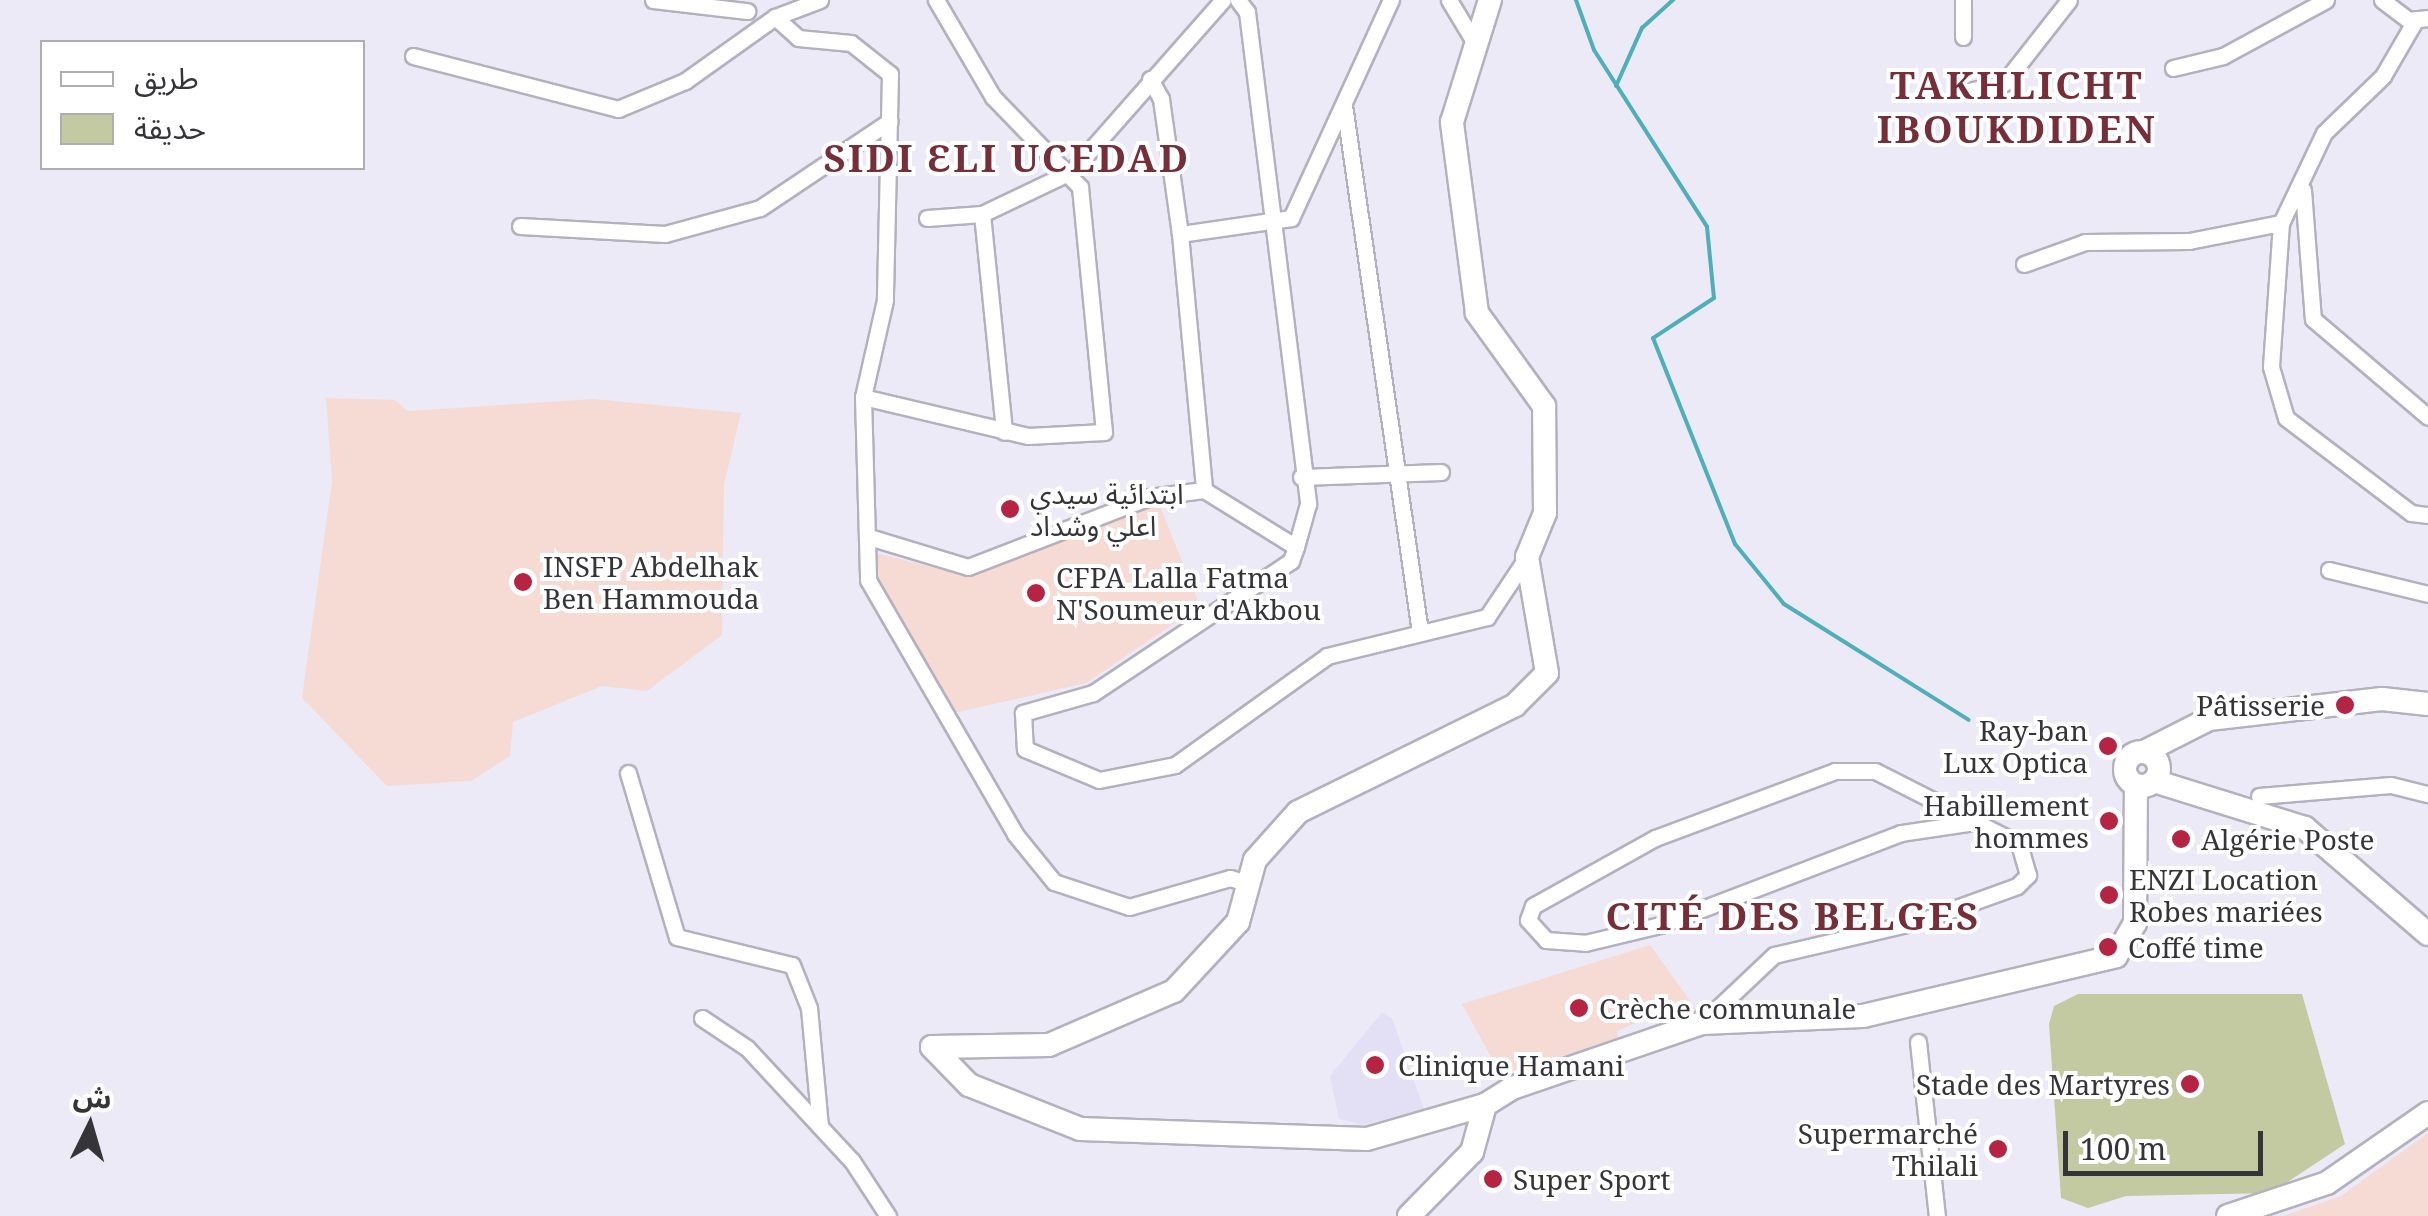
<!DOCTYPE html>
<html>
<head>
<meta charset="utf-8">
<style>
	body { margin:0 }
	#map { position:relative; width:2428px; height:1216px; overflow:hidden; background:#eceaf7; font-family:"Noto Serif","Noto Sans Arabic",serif }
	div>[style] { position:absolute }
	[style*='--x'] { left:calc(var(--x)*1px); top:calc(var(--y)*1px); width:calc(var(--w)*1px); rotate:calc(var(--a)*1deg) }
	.built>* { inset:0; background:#e3e0f5 }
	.education>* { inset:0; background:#f5dbd4 }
	.green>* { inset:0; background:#c3caa1 }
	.stream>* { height:4px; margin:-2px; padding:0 2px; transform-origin:2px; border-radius:2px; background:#4eafba }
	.roads { filter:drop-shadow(2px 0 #b3b1be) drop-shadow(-2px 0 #b3b1be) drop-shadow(0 2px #b3b1be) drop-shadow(0 -2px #b3b1be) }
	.street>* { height:15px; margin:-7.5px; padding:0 7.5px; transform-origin:7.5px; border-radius:7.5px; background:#fff }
	.secondary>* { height:22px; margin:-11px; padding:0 11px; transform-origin:11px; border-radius:11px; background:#fff }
	.secondary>.ring { margin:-11px; padding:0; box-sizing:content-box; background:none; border:22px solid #fff; border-radius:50% }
	.dots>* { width:28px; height:28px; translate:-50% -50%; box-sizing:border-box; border:5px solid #fff; border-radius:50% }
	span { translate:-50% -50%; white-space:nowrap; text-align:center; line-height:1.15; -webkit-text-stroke:8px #fff; paint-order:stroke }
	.poi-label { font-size:28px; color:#353439 }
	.left { translate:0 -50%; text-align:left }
	.right { translate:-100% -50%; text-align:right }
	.district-label { font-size:38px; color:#762f38; font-weight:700; letter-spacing:2.5px }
	.legend { position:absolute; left:40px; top:40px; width:325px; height:130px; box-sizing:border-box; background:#fff; border:2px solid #aeaeb0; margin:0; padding:12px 18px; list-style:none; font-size:30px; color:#353439 }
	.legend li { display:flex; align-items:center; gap:20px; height:50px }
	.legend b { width:50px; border:2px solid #aeaeb0 }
	.north { position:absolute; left:40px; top:1076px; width:100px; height:100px; -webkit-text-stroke:8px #fff; paint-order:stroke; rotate:5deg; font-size:28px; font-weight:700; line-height:40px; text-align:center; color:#353439 }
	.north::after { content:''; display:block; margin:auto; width:35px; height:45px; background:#353439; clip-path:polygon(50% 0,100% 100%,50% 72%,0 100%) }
	.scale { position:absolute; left:2063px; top:1131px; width:200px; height:45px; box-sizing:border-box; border:5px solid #353439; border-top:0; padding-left:12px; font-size:30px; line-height:35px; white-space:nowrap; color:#353439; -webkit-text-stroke:8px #fff; paint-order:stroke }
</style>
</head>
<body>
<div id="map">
	<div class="built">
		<i style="clip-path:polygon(1382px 1012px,1392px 1018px,1424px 1109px,1363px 1125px,1339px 1119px,1330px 1076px)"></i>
	</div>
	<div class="education">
		<i style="clip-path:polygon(326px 398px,395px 400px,408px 411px,593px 399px,741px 413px,724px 485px,722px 635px,647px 691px,602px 686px,513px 722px,510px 756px,471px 781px,387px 786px,302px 698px,332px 481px)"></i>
		<i style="clip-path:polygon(1156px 496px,1200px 606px,1086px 683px,954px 713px,868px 580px,868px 551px,963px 575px)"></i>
		<i style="clip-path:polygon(1650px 945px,1698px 1012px,1674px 1021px,1663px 1012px,1617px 1031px,1618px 1039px,1501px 1075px,1462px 1004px)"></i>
		<i style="clip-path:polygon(2428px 1133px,2428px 1216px,2283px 1216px,2341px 1196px)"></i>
	</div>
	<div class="green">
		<i style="clip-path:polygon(2078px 994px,2302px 994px,2345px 1144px,2271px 1193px,2126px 1196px,2088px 1208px,2061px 1198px,2049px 1024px,2054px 1006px)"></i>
	</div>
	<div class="stream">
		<i style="--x:1576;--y:0;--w:53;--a:70.2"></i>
		<i style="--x:1594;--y:50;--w:210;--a:57.4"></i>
		<i style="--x:1707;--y:227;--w:71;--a:84.4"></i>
		<i style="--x:1714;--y:298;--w:73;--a:146.7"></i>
		<i style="--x:1653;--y:338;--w:222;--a:68.3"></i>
		<i style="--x:1735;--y:544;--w:77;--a:50.8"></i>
		<i style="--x:1784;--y:604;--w:218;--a:32.1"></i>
		<i style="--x:1616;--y:86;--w:64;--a:-65.9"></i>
		<i style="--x:1642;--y:28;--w:42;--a:-42.1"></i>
	</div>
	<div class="roads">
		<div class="street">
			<i style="--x:653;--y:0;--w:95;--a:6.7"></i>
			<i style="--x:820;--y:0;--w:48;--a:159.3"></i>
			<i style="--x:775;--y:17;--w:31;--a:42"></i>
			<i style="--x:798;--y:38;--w:53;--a:5.4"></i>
			<i style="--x:851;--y:43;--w:50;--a:38.5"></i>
			<i style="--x:890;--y:74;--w:226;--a:91.3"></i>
			<i style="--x:885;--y:300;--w:99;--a:102.8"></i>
			<i style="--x:863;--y:397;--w:183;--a:88.4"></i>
			<i style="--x:868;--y:580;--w:293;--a:59.9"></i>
			<i style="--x:1015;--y:834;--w:62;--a:50.9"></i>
			<i style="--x:1054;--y:882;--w:79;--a:18.4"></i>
			<i style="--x:1129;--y:907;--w:105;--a:-16"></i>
			<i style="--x:1230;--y:878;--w:17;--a:17"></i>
			<i style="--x:1238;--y:0;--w:15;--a:53"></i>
			<i style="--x:1247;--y:12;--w:496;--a:82.9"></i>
			<i style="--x:1308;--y:504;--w:45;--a:105.6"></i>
			<i style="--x:1449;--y:0;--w:52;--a:59"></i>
			<i style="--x:1963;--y:0;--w:37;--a:90"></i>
			<i style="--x:2382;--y:0;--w:34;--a:37"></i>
			<i style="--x:2409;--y:20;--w:19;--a:-6"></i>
			<i style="--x:2416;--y:19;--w:66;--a:120.1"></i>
			<i style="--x:2383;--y:76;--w:82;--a:136"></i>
			<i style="--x:2324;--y:133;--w:100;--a:115.5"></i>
			<i style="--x:2281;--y:223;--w:144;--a:94"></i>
			<i style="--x:2271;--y:367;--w:53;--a:73.6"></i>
			<i style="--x:2286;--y:418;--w:157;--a:37.2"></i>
			<i style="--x:2411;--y:513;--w:17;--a:7"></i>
			<i style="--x:413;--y:56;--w:212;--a:14.5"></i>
			<i style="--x:618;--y:109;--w:73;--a:-22.7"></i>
			<i style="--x:685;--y:81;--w:110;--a:-35.4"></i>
			<i style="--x:2173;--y:68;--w:51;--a:-13.5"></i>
			<i style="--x:2223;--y:56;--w:117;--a:-28.5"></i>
			<i style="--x:1150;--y:79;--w:23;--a:61"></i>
			<i style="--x:1161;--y:99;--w:136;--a:82"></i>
			<i style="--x:1180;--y:234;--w:257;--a:84.6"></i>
			<i style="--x:1964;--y:92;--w:41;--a:-12.7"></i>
			<i style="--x:2004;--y:83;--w:105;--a:-51.9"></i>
			<i style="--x:1344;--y:105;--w:532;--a:81.79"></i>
			<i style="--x:2303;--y:190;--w:129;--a:85.6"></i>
			<i style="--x:2313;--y:319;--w:151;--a:40.4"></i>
			<i style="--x:982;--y:214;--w:219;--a:84.2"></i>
			<i style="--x:927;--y:218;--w:55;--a:-4.2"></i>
			<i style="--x:982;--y:214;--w:100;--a:-25.5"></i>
			<i style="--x:1072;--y:171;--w:228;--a:-48.6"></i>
			<i style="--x:520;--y:226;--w:145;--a:3.2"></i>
			<i style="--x:665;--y:234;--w:98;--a:-15.3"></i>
			<i style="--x:760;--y:208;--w:156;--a:-33.8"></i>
			<i style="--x:1180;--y:234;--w:112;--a:-8.2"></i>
			<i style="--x:1291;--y:218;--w:240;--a:-65.4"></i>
			<i style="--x:2024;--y:264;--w:65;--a:-19.8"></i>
			<i style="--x:2085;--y:242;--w:104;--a:-0.6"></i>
			<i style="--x:2189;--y:241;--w:94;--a:-11.1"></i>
			<i style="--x:863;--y:397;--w:170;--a:13.3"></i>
			<i style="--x:1028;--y:436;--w:76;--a:-3"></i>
			<i style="--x:1104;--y:432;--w:246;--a:-95.6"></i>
			<i style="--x:1080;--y:187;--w:125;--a:-134"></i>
			<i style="--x:993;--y:97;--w:113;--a:-120.4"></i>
			<i style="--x:1301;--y:477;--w:140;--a:-2"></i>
			<i style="--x:869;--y:537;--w:103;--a:16.9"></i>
			<i style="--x:968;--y:567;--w:194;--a:-21.1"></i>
			<i style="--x:1149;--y:497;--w:55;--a:-7.3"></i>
			<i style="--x:1204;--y:490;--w:108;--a:31.8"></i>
			<i style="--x:1296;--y:547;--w:15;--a:110"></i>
			<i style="--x:1291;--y:561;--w:238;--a:146.3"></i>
			<i style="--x:1093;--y:693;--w:73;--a:164.1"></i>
			<i style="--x:1023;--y:713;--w:36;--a:87"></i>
			<i style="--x:1025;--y:749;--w:80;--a:22.7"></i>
			<i style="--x:1099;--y:780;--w:77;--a:-11.2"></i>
			<i style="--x:1175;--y:765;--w:187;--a:-35.6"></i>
			<i style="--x:1327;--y:656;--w:165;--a:-13.7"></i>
			<i style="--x:1487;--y:617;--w:72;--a:-56.3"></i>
			<i style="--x:2329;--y:570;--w:102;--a:13.6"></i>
			<i style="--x:628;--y:773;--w:171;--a:73.4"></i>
			<i style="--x:677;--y:937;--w:118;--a:13.7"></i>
			<i style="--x:792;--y:965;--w:46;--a:68.4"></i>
			<i style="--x:809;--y:1008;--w:119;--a:84.7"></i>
			<i style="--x:2259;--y:796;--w:132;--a:-4.8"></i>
			<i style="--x:2391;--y:785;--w:38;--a:14"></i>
			<i style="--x:702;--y:1018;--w:54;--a:33.7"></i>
			<i style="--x:747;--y:1048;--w:154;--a:47.1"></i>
			<i style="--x:852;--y:1161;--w:66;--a:56.8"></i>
			<i style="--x:1702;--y:1023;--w:99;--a:-43.4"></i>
			<i style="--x:1774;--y:955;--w:150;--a:-13.1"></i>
			<i style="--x:1920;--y:921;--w:103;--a:-19.8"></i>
			<i style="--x:2017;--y:886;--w:16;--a:-45"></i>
			<i style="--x:2028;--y:875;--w:32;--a:-106"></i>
			<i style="--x:2019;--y:844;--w:161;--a:-153.1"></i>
			<i style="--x:1875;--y:771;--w:40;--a:180"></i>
			<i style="--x:1835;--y:771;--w:192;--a:159.6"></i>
			<i style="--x:1655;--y:838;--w:140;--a:150.9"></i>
			<i style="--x:1533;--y:906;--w:15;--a:110"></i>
			<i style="--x:1528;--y:920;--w:27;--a:48"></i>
			<i style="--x:1546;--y:940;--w:39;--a:4"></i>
			<i style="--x:1585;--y:943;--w:77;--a:-13.5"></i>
			<i style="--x:1660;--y:925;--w:258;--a:-20.9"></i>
			<i style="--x:1901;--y:833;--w:75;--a:-8.5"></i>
			<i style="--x:1918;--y:1042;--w:175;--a:83.8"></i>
		</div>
		<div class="secondary">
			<i class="ring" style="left:2125px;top:752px;width:12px;height:12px"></i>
			<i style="--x:2144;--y:752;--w:73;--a:-26.9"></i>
			<i style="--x:2209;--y:719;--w:174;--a:-6.6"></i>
			<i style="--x:2382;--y:699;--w:46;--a:6.2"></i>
			<i style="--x:2154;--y:781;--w:158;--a:17.3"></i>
			<i style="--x:2305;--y:828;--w:162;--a:40.8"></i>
			<i style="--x:932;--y:1047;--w:117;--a:-1"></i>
			<i style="--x:1049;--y:1045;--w:136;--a:-23.4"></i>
			<i style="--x:1174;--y:991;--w:94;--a:-47.2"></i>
			<i style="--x:1238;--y:922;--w:64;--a:-74.7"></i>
			<i style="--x:1255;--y:860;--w:64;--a:-48.1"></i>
			<i style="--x:1298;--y:812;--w:242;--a:-26.2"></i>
			<i style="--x:1515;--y:705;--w:45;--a:-45"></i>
			<i style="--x:1547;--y:673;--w:118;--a:-99.8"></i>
			<i style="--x:1527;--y:557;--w:48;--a:-67.8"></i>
			<i style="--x:1545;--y:513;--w:107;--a:-90.5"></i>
			<i style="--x:1544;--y:406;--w:115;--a:-125.8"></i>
			<i style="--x:1477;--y:313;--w:193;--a:-97.5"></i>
			<i style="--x:1452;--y:122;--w:128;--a:-72.7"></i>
			<i style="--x:932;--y:1047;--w:53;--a:45.8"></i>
			<i style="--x:969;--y:1085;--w:119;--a:21.6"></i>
			<i style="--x:1080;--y:1129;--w:287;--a:2"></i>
			<i style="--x:1367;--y:1139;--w:123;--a:-16.1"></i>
			<i style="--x:1409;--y:1216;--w:90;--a:-45.5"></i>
			<i style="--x:1472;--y:1152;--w:49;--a:-74.5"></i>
			<i style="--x:1485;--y:1105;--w:32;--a:-32"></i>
			<i style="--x:1512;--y:1088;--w:201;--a:-18.9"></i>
			<i style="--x:1702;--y:1023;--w:161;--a:-2.5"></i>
			<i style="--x:1863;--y:1016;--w:260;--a:-13.3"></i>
			<i style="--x:2116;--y:956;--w:38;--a:-60"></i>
			<i style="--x:2135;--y:923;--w:137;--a:-89.6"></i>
			<i style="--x:2228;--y:1216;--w:104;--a:-18.4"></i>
			<i style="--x:2327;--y:1183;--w:123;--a:-34.7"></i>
		</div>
	</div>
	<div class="dots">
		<i style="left:1010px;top:509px;background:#b62444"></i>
		<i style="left:523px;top:582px;background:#b62444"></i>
		<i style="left:1036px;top:593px;background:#b62444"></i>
		<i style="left:2345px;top:705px;background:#b62444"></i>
		<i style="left:2108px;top:746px;background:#b62444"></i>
		<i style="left:2109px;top:821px;background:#b62444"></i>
		<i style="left:2181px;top:839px;background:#b62444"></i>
		<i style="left:2109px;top:895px;background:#b62444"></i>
		<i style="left:2108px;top:947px;background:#b62444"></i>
		<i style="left:1579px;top:1008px;background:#b62444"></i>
		<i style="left:1375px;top:1065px;background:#b62444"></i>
		<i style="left:2190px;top:1084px;background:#b62444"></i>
		<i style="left:1998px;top:1149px;background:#b62444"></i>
		<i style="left:1493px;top:1179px;background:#b62444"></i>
	</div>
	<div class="poi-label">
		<span class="left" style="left:1030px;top:509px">ابتدائية سيدي<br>اعلي وشداد</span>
		<span class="left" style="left:543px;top:582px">INSFP Abdelhak<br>Ben Hammouda</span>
		<span class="left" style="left:1056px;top:593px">CFPA Lalla Fatma<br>N'Soumeur d'Akbou</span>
		<span class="right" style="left:2325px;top:705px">Pâtisserie</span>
		<span class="right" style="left:2088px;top:746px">Ray-ban<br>Lux Optica</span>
		<span class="right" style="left:2089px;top:821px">Habillement<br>hommes</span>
		<span class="left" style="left:2201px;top:839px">Algérie Poste</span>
		<span class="left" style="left:2129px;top:895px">ENZI Location<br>Robes mariées</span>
		<span class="left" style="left:2128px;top:947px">Coffé time</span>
		<span class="left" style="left:1599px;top:1008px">Crèche communale</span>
		<span class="left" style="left:1398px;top:1065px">Clinique Hamani</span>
		<span class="right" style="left:2170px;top:1084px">Stade des Martyres</span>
		<span class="right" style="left:1978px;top:1149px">Supermarché<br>Thilali</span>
		<span class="left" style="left:1513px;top:1179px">Super Sport</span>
	</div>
	<div class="district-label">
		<span style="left:2017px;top:107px">TAKHLICHT<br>IBOUKDIDEN</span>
		<span style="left:1007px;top:158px">SIDI ƐLI UCEDAD</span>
		<span style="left:1793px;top:916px">CITÉ DES BELGES</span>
	</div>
	<ul class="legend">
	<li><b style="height:12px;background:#fff"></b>طريق</li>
	<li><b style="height:28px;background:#c3caa1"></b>حديقة</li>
	</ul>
	<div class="north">ش</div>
	<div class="scale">100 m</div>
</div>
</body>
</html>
